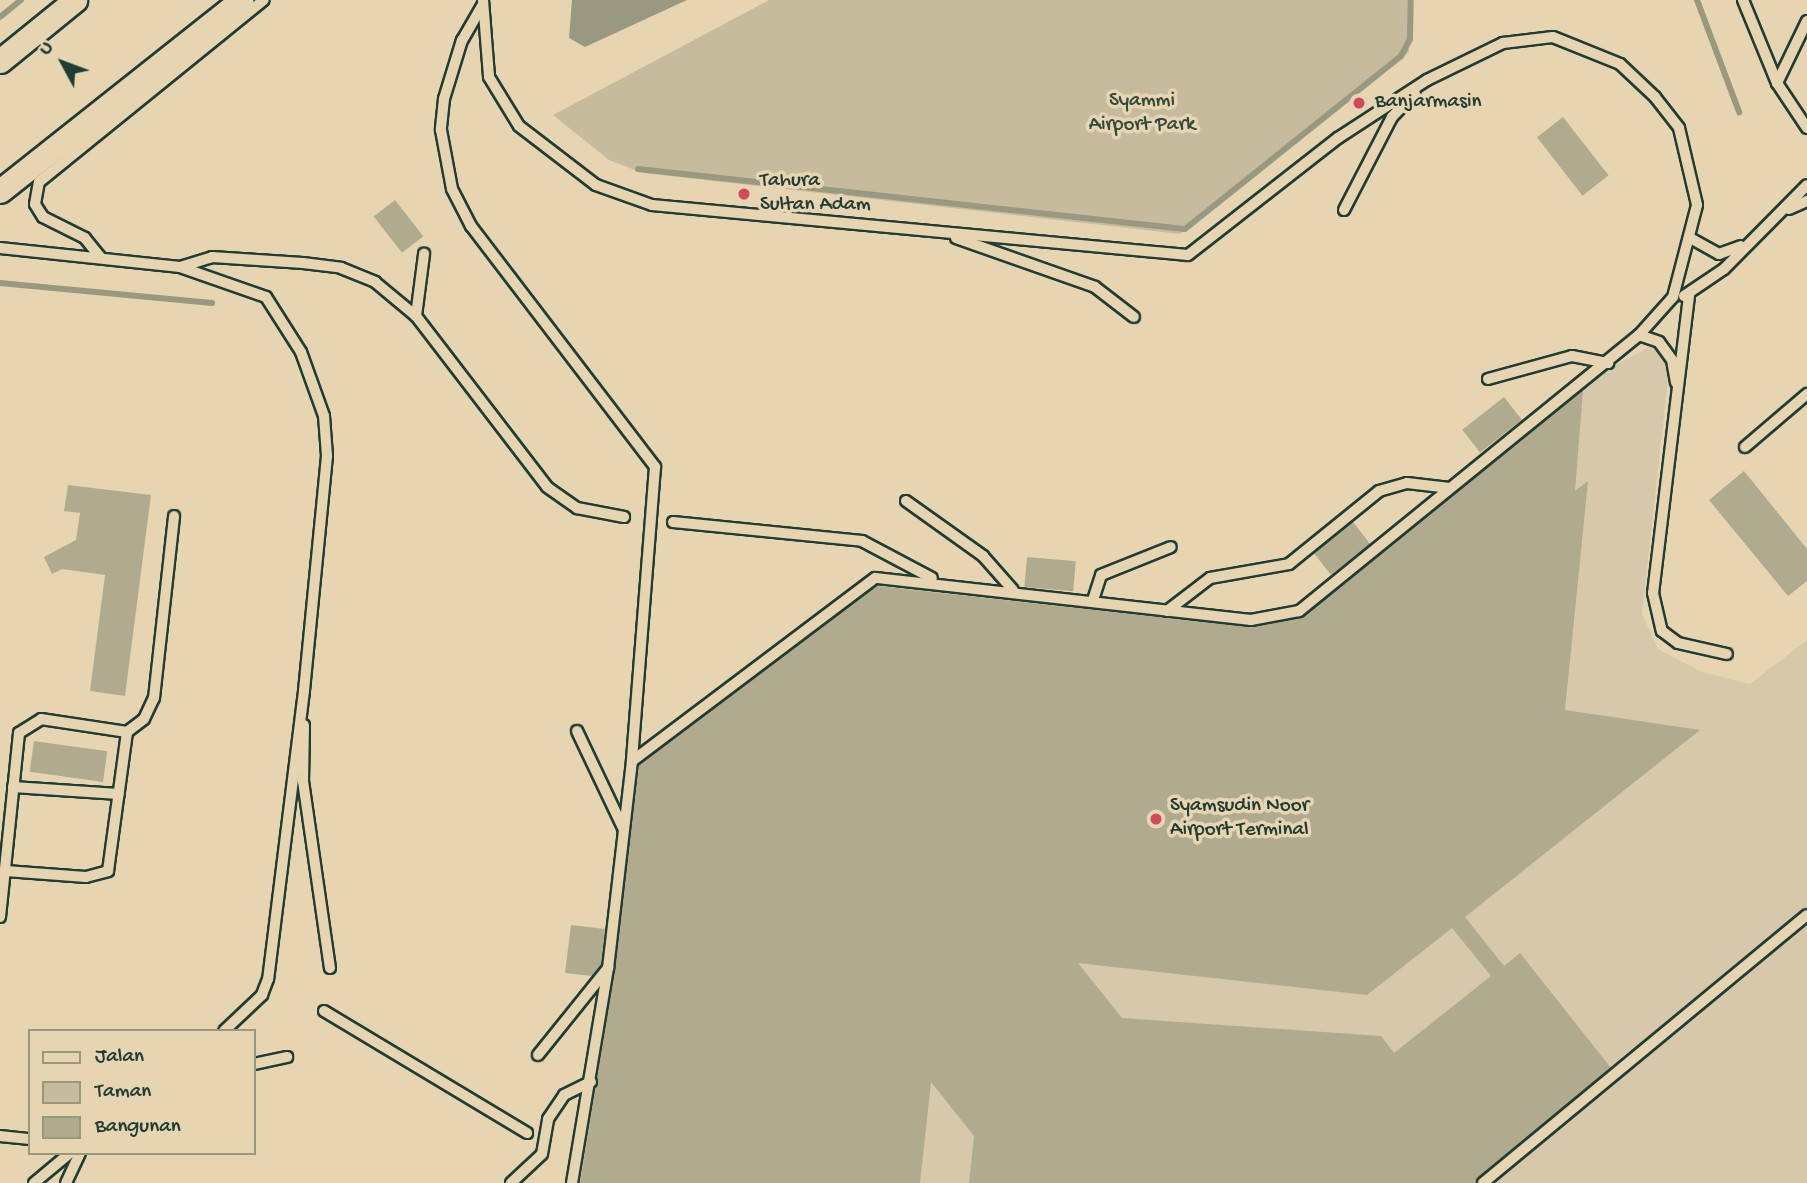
<!DOCTYPE html>
<html>
<head>
<meta charset="utf-8">
<style>
	body { margin:0 }
	#map { position:relative; width:1807px; height:1183px; overflow:hidden; background:#e7d5b2; font-family:"Gochi Hand",sans-serif }
	div>[style] { position:absolute }
	[style*='--x'] { left:calc(var(--x)*1px); top:calc(var(--y)*1px); width:calc(var(--w)*1px); rotate:calc(var(--a)*1deg) }
	.built>* { inset:0; background:#d6c8a8 }
	.green>* { inset:0; background:#c6bc9d }
	.water>* { inset:0; background:#989980 }
	.stream>* { height:6px; margin:-3px; padding:0 3px; transform-origin:3px; border-radius:3px; background:#989980 }
	.building>* { inset:0; background:#b0ab8f; transform-origin:0 0 }
	.roads { filter:drop-shadow(2px 0 #1f3d34) drop-shadow(-2px 0 #1f3d34) drop-shadow(0 2px #1f3d34) drop-shadow(0 -2px #1f3d34) }
	.service>* { height:10px; margin:-5px; padding:0 5px; transform-origin:5px; border-radius:5px; background:#e7d5b2 }
	.tertiary>* { height:23px; margin:-11.5px; padding:0 11.5px; transform-origin:11.5px; border-radius:11.5px; background:#e7d5b2 }
	.dots>* { width:19px; height:19px; translate:-50% -50%; box-sizing:border-box; border:4px solid #e7d5b2; border-radius:50% }
	span { translate:-50% -50%; white-space:nowrap; text-align:center; line-height:1.15; -webkit-text-stroke:7px #e7d5b2; paint-order:stroke }
	.park-label { font-size:21px; color:#304a3e }
	.poi-label { font-size:21px; color:#1f3d34 }
	.left { translate:0 -50%; text-align:left }
	.legend { position:absolute; left:28px; top:1029px; width:228px; height:126px; box-sizing:border-box; background:#e7d5b2; border:2px solid #979880; margin:0; padding:9px 12px; list-style:none; font-size:21px; color:#1f3d34 }
	.legend li { display:flex; align-items:center; gap:14px; height:35px }
	.legend b { width:35px; border:2px solid #979880 }
	.north { position:absolute; left:28px; top:28px; width:70px; height:70px; -webkit-text-stroke:5px #e7d5b2; paint-order:stroke; rotate:311deg; font-size:19px; font-weight:700; line-height:28px; text-align:center; color:#1f3d34 }
	.north::after { content:''; display:block; margin:auto; width:24px; height:32px; background:#1f3d34; clip-path:polygon(50% 0,100% 100%,50% 72%,0 100%) }
</style>
</head>
<body>
<div id="map">
	<div class="built">
		<i style="clip-path:polygon(1651px 346px,1665px 360px,1668px 379px,1642px 614px,1658px 649px,1702px 672px,1750px 684px,1807px 640px,1807px 1183px,578px 1183px,623px 774px,872px 577px,1279px 625px,1583px 383px)"></i>
	</div>
	<div class="green">
		<i style="clip-path:polygon(769px 0,1408px 0,1409px 52px,1180px 234px,643px 173px,609px 160px,553px 115px)"></i>
	</div>
	<div class="water">
		<i style="clip-path:polygon(572px 0,687px 0,585px 47px,569px 38px)"></i>
	</div>
	<div class="stream">
		<i style="--x:1697;--y:0;--w:120;--a:69.4"></i>
		<i style="--x:0;--y:17;--w:27;--a:-39"></i>
		<i style="--x:638;--y:169;--w:550;--a:6.26"></i>
		<i style="--x:1185;--y:229;--w:277;--a:-38.7"></i>
		<i style="--x:1401;--y:56;--w:19;--a:-62"></i>
		<i style="--x:1410;--y:39;--w:39;--a:-89"></i>
		<i style="--x:0;--y:283;--w:213;--a:5.4"></i>
	</div>
	<div class="building">
		<i style="left:1563px;top:117px;width:74px;height:33px;rotate:52deg"></i>
		<i style="left:395px;top:200px;width:46px;height:27px;rotate:52deg"></i>
		<i style="clip-path:polygon(evenodd,1583px 390px,1575px 491px,1588px 481px,1565px 710px,1700px 730px,1465px 917px,1504px 966px,1520px 953px,1611px 1068px,1476px 1183px,969px 1183px,974px 1136px,931px 1082px,920px 1183px,580px 1183px,615px 969px,639px 765px,877px 586px,1250px 627px,1301px 618px,1583px 390px,1452px 928px,1491px 976px,1394px 1053px,1381px 1036px,1122px 1018px,1078px 963px,1367px 995px,1452px 928px)"></i>
		<i style="left:1504px;top:397px;width:29px;height:53px;rotate:52deg"></i>
		<i style="clip-path:polygon(1744px 471px,1807px 549px,1807px 581px,1788px 596px,1709px 500px)"></i>
		<i style="clip-path:polygon(68px 485px,151px 495px,125px 696px,90px 691px,105px 575px,62px 569px,52px 574px,44px 557px,76px 540px,80px 513px,64px 511px)"></i>
		<i style="left:1353px;top:522px;width:28px;height:50px;rotate:52deg"></i>
		<i style="left:1027px;top:557px;width:49px;height:30px;rotate:5deg"></i>
		<i style="left:34px;top:741px;width:74px;height:31px;rotate:8deg"></i>
		<i style="clip-path:polygon(571px 925px,605px 929px,601px 965px,592px 976px,565px 973px)"></i>
	</div>
	<div class="roads">
		<div class="service">
			<i style="--x:483;--y:0;--w:77;--a:85.5"></i>
			<i style="--x:489;--y:77;--w:57;--a:58.5"></i>
			<i style="--x:519;--y:126;--w:97;--a:37.5"></i>
			<i style="--x:596;--y:185;--w:59;--a:19.7"></i>
			<i style="--x:652;--y:205;--w:538;--a:5.33"></i>
			<i style="--x:1188;--y:255;--w:190;--a:-38"></i>
			<i style="--x:1338;--y:138;--w:106;--a:-33.1"></i>
			<i style="--x:1427;--y:80;--w:85;--a:-26"></i>
			<i style="--x:1503;--y:43;--w:50;--a:-6.8"></i>
			<i style="--x:1553;--y:37;--w:72;--a:21.9"></i>
			<i style="--x:1620;--y:64;--w:48;--a:43.3"></i>
			<i style="--x:1655;--y:97;--w:39;--a:52"></i>
			<i style="--x:1679;--y:128;--w:79;--a:76.8"></i>
			<i style="--x:1697;--y:205;--w:95;--a:104.6"></i>
			<i style="--x:1673;--y:297;--w:51;--a:131.8"></i>
			<i style="--x:1639;--y:335;--w:438;--a:140.9"></i>
			<i style="--x:1299;--y:611;--w:49;--a:169.4"></i>
			<i style="--x:1251;--y:620;--w:378;--a:-173.6"></i>
			<i style="--x:875;--y:578;--w:304;--a:143"></i>
			<i style="--x:632;--y:761;--w:208;--a:96.6"></i>
			<i style="--x:608;--y:968;--w:218;--a:99.5"></i>
			<i style="--x:1743;--y:0;--w:90;--a:67.7"></i>
			<i style="--x:482;--y:6;--w:39;--a:120"></i>
			<i style="--x:462;--y:40;--w:62;--a:107"></i>
			<i style="--x:444;--y:99;--w:31;--a:96"></i>
			<i style="--x:441;--y:130;--w:60;--a:79.4"></i>
			<i style="--x:452;--y:189;--w:42;--a:62.8"></i>
			<i style="--x:471;--y:226;--w:303;--a:52.6"></i>
			<i style="--x:655;--y:467;--w:295;--a:94.5"></i>
			<i style="--x:1807;--y:21;--w:69;--a:115.8"></i>
			<i style="--x:1777;--y:83;--w:54;--a:56.3"></i>
			<i style="--x:1789;--y:209;--w:20;--a:-24"></i>
			<i style="--x:1344;--y:210;--w:105;--a:-62.7"></i>
			<i style="--x:1392;--y:117;--w:33;--a:-46"></i>
			<i style="--x:956;--y:238;--w:147;--a:19.4"></i>
			<i style="--x:1095;--y:287;--w:49;--a:37.6"></i>
			<i style="--x:1692;--y:239;--w:31;--a:29"></i>
			<i style="--x:1719;--y:254;--w:23;--a:-20"></i>
			<i style="--x:0;--y:248;--w:181;--a:6"></i>
			<i style="--x:180;--y:267;--w:91;--a:19.2"></i>
			<i style="--x:266;--y:297;--w:65;--a:57.5"></i>
			<i style="--x:301;--y:352;--w:68;--a:70.2"></i>
			<i style="--x:324;--y:416;--w:40;--a:85.7"></i>
			<i style="--x:327;--y:456;--w:236;--a:95.6"></i>
			<i style="--x:304;--y:691;--w:290;--a:97.1"></i>
			<i style="--x:268;--y:979;--w:17;--a:111"></i>
			<i style="--x:262;--y:995;--w:52;--a:136.5"></i>
			<i style="--x:101;--y:258;--w:26;--a:-129"></i>
			<i style="--x:85;--y:238;--w:47;--a:-153.4"></i>
			<i style="--x:43;--y:217;--w:15;--a:-122"></i>
			<i style="--x:35;--y:204;--w:22;--a:-80"></i>
			<i style="--x:39;--y:182;--w:289;--a:-39"></i>
			<i style="--x:180;--y:267;--w:34;--a:-17"></i>
			<i style="--x:212;--y:257;--w:91;--a:3.8"></i>
			<i style="--x:303;--y:263;--w:38;--a:7"></i>
			<i style="--x:341;--y:268;--w:37;--a:22"></i>
			<i style="--x:375;--y:282;--w:53;--a:39.7"></i>
			<i style="--x:416;--y:316;--w:215;--a:52.5"></i>
			<i style="--x:547;--y:487;--w:37;--a:35"></i>
			<i style="--x:577;--y:508;--w:48;--a:10.8"></i>
			<i style="--x:1684;--y:296;--w:48;--a:-34"></i>
			<i style="--x:1724;--y:269;--w:118;--a:-45.3"></i>
			<i style="--x:1689;--y:296;--w:299;--a:96.9"></i>
			<i style="--x:1653;--y:593;--w:39;--a:77"></i>
			<i style="--x:1662;--y:631;--w:20;--a:37"></i>
			<i style="--x:1678;--y:643;--w:50;--a:12.7"></i>
			<i style="--x:416;--y:316;--w:63;--a:-82.6"></i>
			<i style="--x:1639;--y:335;--w:21;--a:19"></i>
			<i style="--x:1659;--y:342;--w:22;--a:54"></i>
			<i style="--x:1672;--y:360;--w:23;--a:80"></i>
			<i style="--x:1488;--y:379;--w:87;--a:-15.3"></i>
			<i style="--x:1572;--y:356;--w:37;--a:11"></i>
			<i style="--x:1745;--y:447;--w:82;--a:-40.5"></i>
			<i style="--x:906;--y:501;--w:95;--a:35.5"></i>
			<i style="--x:983;--y:556;--w:45;--a:48.6"></i>
			<i style="--x:673;--y:522;--w:190;--a:5.7"></i>
			<i style="--x:862;--y:541;--w:79;--a:27.9"></i>
			<i style="--x:1093;--y:600;--w:26;--a:-72"></i>
			<i style="--x:1101;--y:575;--w:75;--a:-21.8"></i>
			<i style="--x:1167;--y:611;--w:54;--a:-37.5"></i>
			<i style="--x:1210;--y:578;--w:80;--a:-10"></i>
			<i style="--x:1289;--y:564;--w:116;--a:-39"></i>
			<i style="--x:1379;--y:491;--w:29;--a:-16"></i>
			<i style="--x:1407;--y:483;--w:43;--a:6.6"></i>
			<i style="--x:304;--y:725;--w:56;--a:91"></i>
			<i style="--x:303;--y:781;--w:189;--a:81.8"></i>
			<i style="--x:577;--y:731;--w:107;--a:64.6"></i>
			<i style="--x:13;--y:787;--w:106;--a:3.8"></i>
			<i style="--x:6;--y:871;--w:80;--a:4.3"></i>
			<i style="--x:86;--y:877;--w:23;--a:-15"></i>
			<i style="--x:108;--y:871;--w:140;--a:-82.2"></i>
			<i style="--x:0;--y:917;--w:185;--a:-84.1"></i>
			<i style="--x:19;--y:733;--w:26;--a:-32"></i>
			<i style="--x:41;--y:719;--w:87;--a:8.6"></i>
			<i style="--x:127;--y:732;--w:21;--a:-37"></i>
			<i style="--x:144;--y:719;--w:23;--a:-65"></i>
			<i style="--x:154;--y:698;--w:183;--a:-83.7"></i>
			<i style="--x:324;--y:1011;--w:237;--a:31"></i>
			<i style="--x:538;--y:1055;--w:112;--a:-51.2"></i>
			<i style="--x:254;--y:1064;--w:34;--a:-12"></i>
			<i style="--x:0;--y:1136;--w:30;--a:6"></i>
			<i style="--x:34;--y:1183;--w:47;--a:-39.8"></i>
			<i style="--x:66;--y:1183;--w:33;--a:-65"></i>
			<i style="--x:511;--y:1183;--w:42;--a:-43.1"></i>
			<i style="--x:542;--y:1154;--w:36;--a:-80"></i>
			<i style="--x:548;--y:1119;--w:29;--a:-56"></i>
			<i style="--x:564;--y:1095;--w:30;--a:-26"></i>
			<i style="--x:1483;--y:1183;--w:420;--a:-39.6"></i>
		</div>
		<div class="tertiary">
			<i style="--x:0;--y:61;--w:97;--a:-39.1"></i>
			<i style="--x:0;--y:191;--w:308;--a:-38.4"></i>
		</div>
	</div>
	<div class="dots">
		<i style="left:1359px;top:103px;background:#d1495b"></i>
		<i style="left:744px;top:194px;background:#d1495b"></i>
		<i style="left:1156px;top:819px;background:#d1495b"></i>
	</div>
	<div class="park-label">
		<span style="left:1142px;top:114px">Syammi<br>Airport Park</span>
	</div>
	<div class="poi-label">
		<span class="left" style="left:1375px;top:103px">Banjarmasin</span>
		<span class="left" style="left:760px;top:194px">Tahura<br>Sultan Adam</span>
		<span class="left" style="left:1170px;top:819px">Syamsudin Noor<br>Airport Terminal</span>
	</div>
	<ul class="legend">
	<li><b style="height:9px;background:#e7d5b2"></b>Jalan</li>
	<li><b style="height:19px;background:#c6bc9d"></b>Taman</li>
	<li><b style="height:19px;background:#b0ab8f"></b>Bangunan</li>
	</ul>
	<div class="north">U</div>
</div>
</body>
</html>
